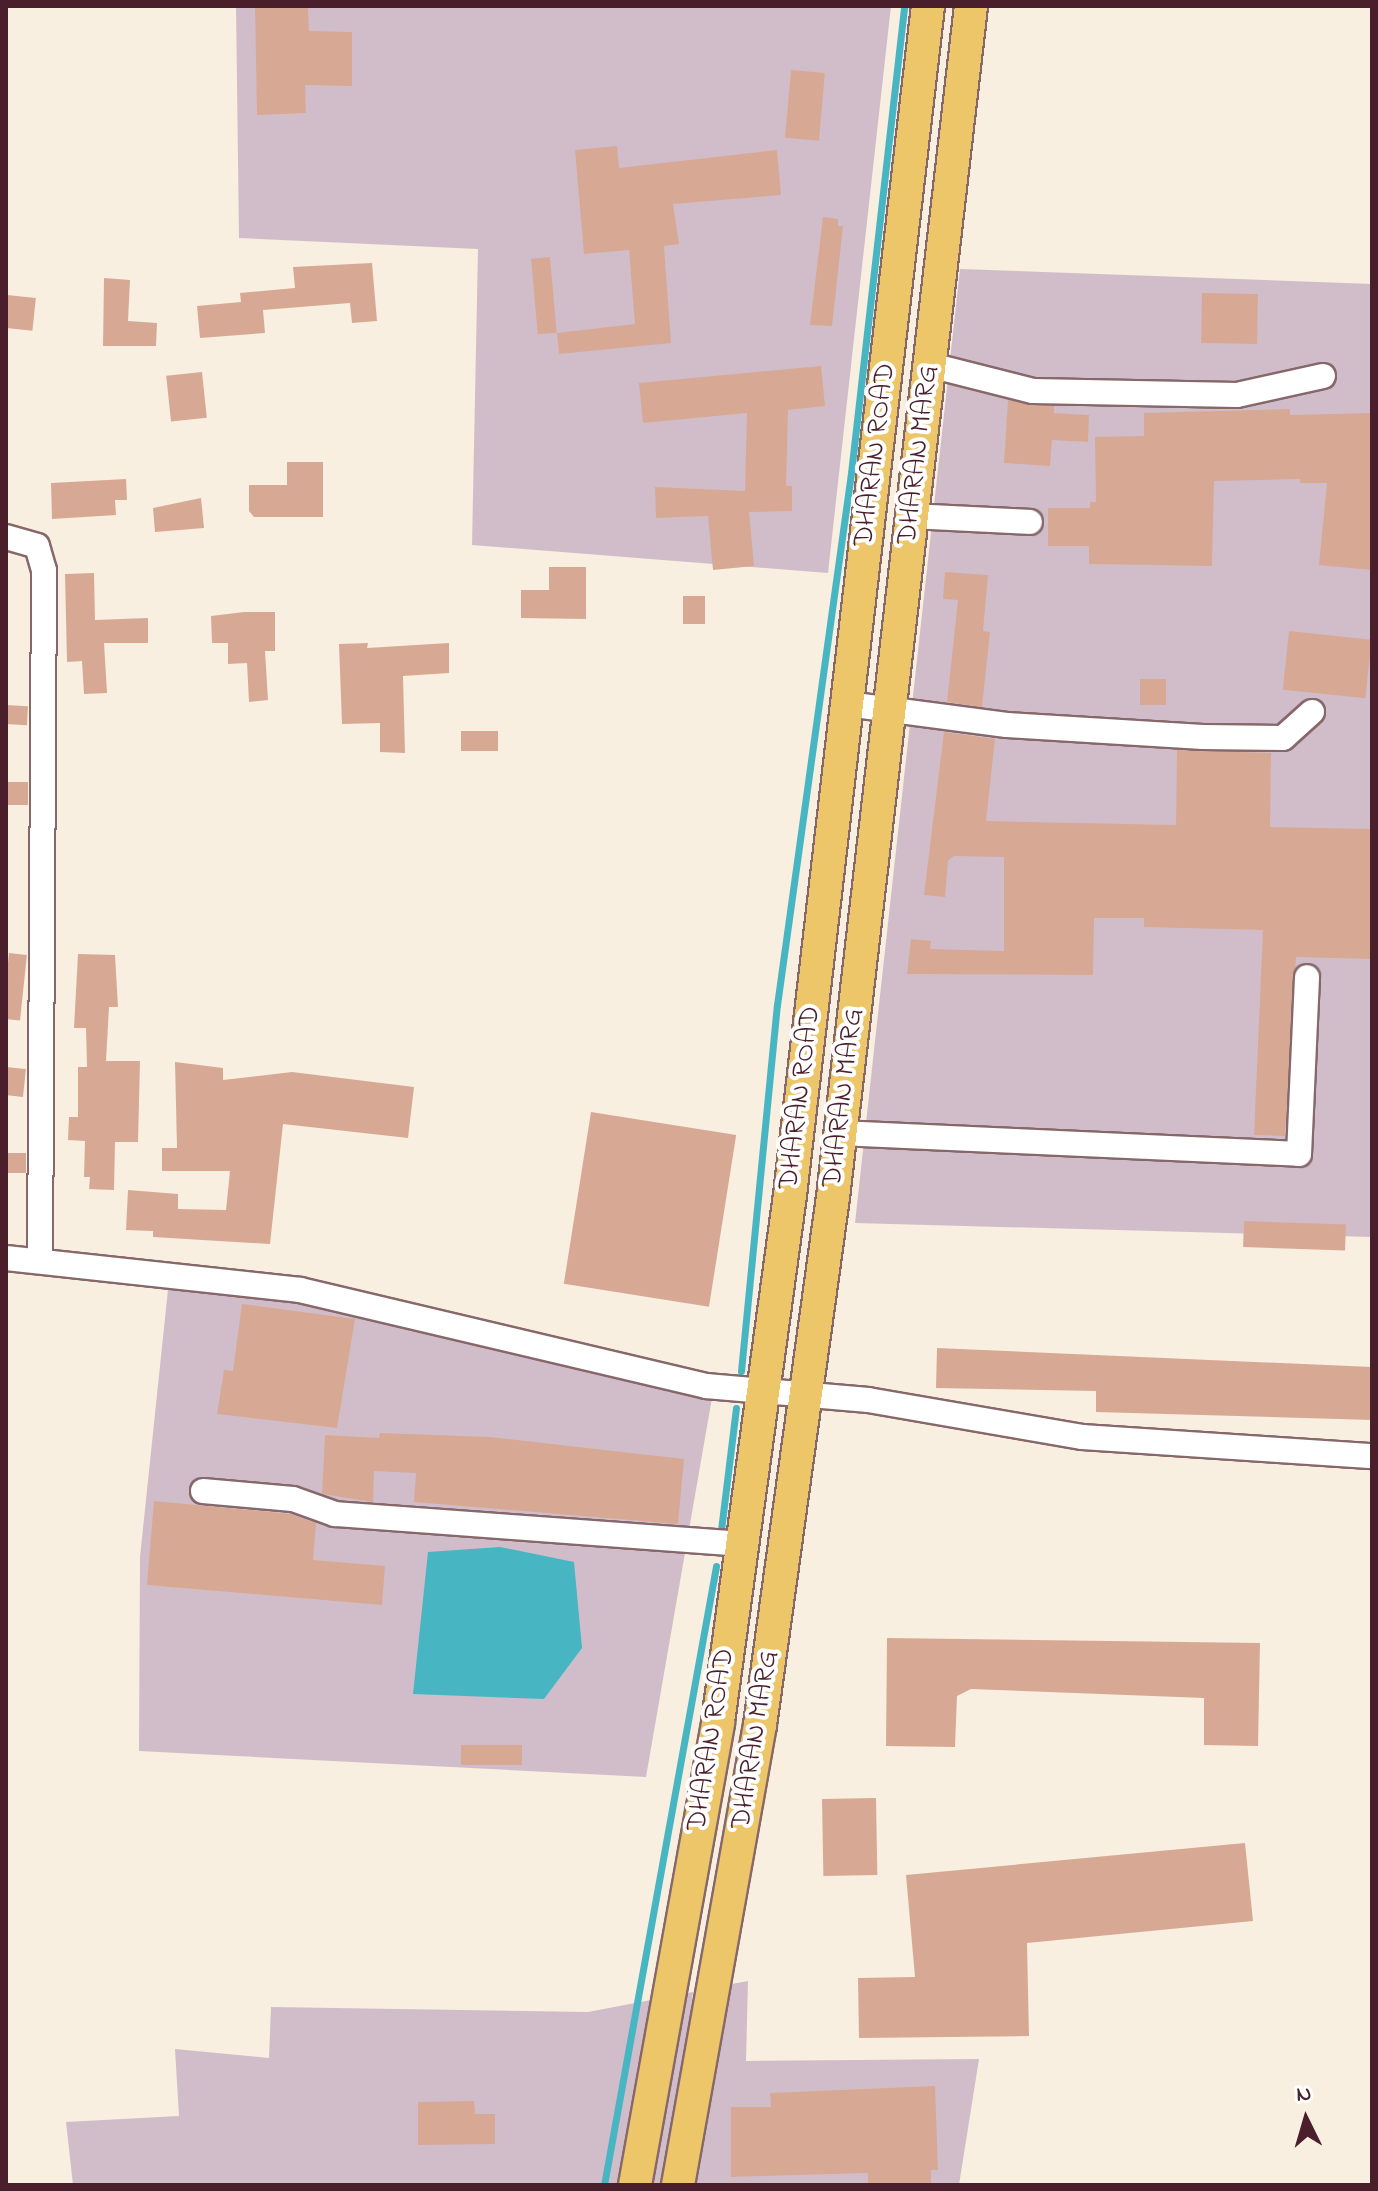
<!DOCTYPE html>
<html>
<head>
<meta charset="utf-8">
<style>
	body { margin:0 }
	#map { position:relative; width:1378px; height:2191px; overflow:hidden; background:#f8efe0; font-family:"Indie Flower",sans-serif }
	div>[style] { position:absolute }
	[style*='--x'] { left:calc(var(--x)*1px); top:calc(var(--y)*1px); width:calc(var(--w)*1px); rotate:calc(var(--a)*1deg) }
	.industrial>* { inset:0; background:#d1bdc9 }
	.water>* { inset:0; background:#48b6c2 }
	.stream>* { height:7px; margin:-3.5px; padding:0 3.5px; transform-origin:3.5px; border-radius:3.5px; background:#48b6c2 }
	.building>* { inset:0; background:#d7a995; transform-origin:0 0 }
	.roads { filter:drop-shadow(2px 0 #87686a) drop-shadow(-2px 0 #87686a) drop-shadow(0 2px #87686a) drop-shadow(0 -2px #87686a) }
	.minor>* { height:24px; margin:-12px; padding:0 12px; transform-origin:12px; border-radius:12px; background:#fff }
	.major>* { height:32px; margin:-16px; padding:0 16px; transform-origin:16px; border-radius:16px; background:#ecc669 }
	span { translate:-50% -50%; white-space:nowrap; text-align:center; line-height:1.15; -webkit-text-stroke:8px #fff; paint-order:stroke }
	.street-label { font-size:28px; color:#4a1f2b }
	.frame { position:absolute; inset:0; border:8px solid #4a1f2b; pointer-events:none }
	.north { position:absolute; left:1266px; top:2079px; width:80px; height:80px; -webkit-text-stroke:6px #fff; paint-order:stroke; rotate:355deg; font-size:22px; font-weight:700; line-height:32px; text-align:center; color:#4a1f2b }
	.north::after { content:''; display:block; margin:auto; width:28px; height:36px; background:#4a1f2b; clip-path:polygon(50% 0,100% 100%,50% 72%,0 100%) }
</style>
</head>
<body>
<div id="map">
	<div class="industrial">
		<i style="clip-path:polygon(236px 6px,891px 6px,828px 573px,472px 545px,478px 249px,239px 238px)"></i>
		<i style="clip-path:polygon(960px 269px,1372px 284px,1372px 1237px,855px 1223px)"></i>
		<i style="clip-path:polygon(169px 1280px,303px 1292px,713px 1392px,646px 1777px,139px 1751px,140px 1557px)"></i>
		<i style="clip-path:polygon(748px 1981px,746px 2061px,979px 2059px,959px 2185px,690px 2185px,716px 1987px)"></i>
		<i style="clip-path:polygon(693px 1992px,670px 2185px,73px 2185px,66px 2122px,179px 2116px,175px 2049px,269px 2058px,271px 2007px,588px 2012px)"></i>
	</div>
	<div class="water">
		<i style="clip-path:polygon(500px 1547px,574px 1562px,582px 1648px,544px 1699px,413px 1694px,428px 1552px)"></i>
	</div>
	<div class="stream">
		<i style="--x:741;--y:1371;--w:368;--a:-84.4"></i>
		<i style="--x:777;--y:1005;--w:537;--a:-82.08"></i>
		<i style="--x:851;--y:473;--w:470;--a:-83.5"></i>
		<i style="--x:720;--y:1538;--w:131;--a:-83"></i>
		<i style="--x:604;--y:2185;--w:629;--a:-79.74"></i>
	</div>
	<div class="building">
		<i style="clip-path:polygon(255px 6px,308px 6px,309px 31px,352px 32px,352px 86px,305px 85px,306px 113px,257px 115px)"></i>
		<i style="left:791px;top:70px;width:34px;height:68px;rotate:5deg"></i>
		<i style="clip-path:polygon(617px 146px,619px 168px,777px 150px,781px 195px,673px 204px,679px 244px,664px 246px,671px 343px,559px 354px,557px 333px,635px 324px,629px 250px,584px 254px,575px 150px)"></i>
		<i style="clip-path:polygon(823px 217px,838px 219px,838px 226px,843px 226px,832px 326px,810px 325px)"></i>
		<i style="left:550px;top:257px;width:76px;height:19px;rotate:85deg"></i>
		<i style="clip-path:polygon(372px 263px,377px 321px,352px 323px,350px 303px,263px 310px,265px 333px,200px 338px,197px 306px,241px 302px,240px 293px,295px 288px,293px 267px)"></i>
		<i style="clip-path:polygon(104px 278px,130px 280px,128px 321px,157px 323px,156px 346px,103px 346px)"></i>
		<i style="left:1202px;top:293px;width:56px;height:50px;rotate:1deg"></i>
		<i style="left:7px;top:295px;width:29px;height:33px;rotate:6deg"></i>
		<i style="clip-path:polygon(821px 366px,825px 406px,788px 410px,786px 486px,792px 486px,792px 511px,749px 512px,754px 566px,713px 570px,708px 516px,656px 518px,655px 487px,745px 491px,747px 413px,643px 423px,639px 383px)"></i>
		<i style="left:202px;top:372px;width:46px;height:36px;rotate:84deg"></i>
		<i style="clip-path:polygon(1008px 400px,1054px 406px,1054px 413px,1089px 415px,1088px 442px,1052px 440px,1050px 466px,1004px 463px)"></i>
		<i style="clip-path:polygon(1290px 409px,1290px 415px,1372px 413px,1372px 570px,1319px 565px,1327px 483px,1300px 483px,1300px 479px,1214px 481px,1212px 566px,1089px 564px,1089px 546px,1048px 546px,1048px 508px,1090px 508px,1090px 502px,1096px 502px,1095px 437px,1144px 436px,1144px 413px)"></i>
		<i style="clip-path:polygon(287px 462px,323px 462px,323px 517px,254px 517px,249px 511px,249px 485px,287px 485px)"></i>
		<i style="clip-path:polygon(126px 479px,127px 500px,115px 500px,116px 515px,52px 519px,51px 483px)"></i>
		<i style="clip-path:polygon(201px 498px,204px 528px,155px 532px,153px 508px)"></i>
		<i style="clip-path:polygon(549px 567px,586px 567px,586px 619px,521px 618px,521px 590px,549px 590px)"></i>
		<i style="clip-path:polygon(945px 572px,988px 575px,983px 631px,990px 632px,982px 707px,947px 702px,958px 600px,943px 599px)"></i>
		<i style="clip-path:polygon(94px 573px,95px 620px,148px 618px,148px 643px,104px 643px,107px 693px,84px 694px,82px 661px,67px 662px,65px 574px)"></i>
		<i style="left:683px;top:596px;width:22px;height:28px"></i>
		<i style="clip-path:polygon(244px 612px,275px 612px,275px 651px,265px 651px,268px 700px,249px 702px,247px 663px,228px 664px,228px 643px,212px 643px,211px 616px)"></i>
		<i style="left:1289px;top:631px;width:83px;height:59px;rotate:6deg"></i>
		<i style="clip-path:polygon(368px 643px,367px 648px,449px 643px,449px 673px,403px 676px,405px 753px,380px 752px,380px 723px,342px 724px,339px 644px)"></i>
		<i style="left:1140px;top:679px;width:26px;height:26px"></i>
		<i style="left:6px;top:705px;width:22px;height:19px;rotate:3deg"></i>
		<i style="left:461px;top:731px;width:37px;height:20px"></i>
		<i style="clip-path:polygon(944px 732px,995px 739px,986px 821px,1176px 825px,1177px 750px,1271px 753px,1270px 827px,1372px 829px,1372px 959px,1296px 957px,1285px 1136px,1254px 1135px,1263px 930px,1144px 927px,1144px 918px,1094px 918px,1093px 975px,907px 974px,911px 939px,931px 941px,930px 949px,1004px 951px,1004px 857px,954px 856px,948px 861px,945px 897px,924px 895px)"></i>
		<i style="left:6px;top:782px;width:22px;height:23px"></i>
		<i style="left:9px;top:953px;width:18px;height:66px;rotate:6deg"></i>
		<i style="clip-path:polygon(78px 954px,115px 955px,118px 1007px,109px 1007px,106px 1061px,140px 1061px,138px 1142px,115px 1142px,114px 1190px,89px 1189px,90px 1177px,84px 1177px,85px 1141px,68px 1140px,69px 1117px,78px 1117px,78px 1067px,87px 1067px,86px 1028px,74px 1028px)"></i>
		<i style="clip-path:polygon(175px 1062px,223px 1068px,223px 1080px,292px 1072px,414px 1087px,408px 1138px,283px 1124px,270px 1244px,153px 1237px,153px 1231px,126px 1230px,128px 1190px,178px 1194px,178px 1209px,226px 1210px,230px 1171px,162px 1171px,162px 1148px,177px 1148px)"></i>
		<i style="left:6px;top:1067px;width:20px;height:28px;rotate:6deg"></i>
		<i style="left:591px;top:1112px;width:147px;height:174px;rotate:9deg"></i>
		<i style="left:6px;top:1153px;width:20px;height:20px"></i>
		<i style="left:1244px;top:1221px;width:102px;height:26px;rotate:2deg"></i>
		<i style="clip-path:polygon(242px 1304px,355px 1319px,337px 1428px,217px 1414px,224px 1370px,233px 1371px)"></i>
		<i style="clip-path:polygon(937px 1348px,1372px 1367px,1372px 1420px,1096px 1412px,1096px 1391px,936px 1388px)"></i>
		<i style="clip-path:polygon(380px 1433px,490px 1437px,684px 1459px,678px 1524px,414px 1502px,416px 1473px,374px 1471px,373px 1502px,322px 1494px,325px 1435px,379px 1438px)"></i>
		<i style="clip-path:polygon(154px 1501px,290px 1514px,316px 1523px,313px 1560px,385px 1566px,382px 1605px,147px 1585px)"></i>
		<i style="clip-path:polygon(887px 1638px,1260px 1643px,1258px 1746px,1204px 1745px,1204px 1698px,971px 1689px,957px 1696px,955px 1747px,886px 1746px)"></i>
		<i style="left:461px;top:1745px;width:61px;height:20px"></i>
		<i style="left:876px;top:1798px;width:77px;height:54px;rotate:89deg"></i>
		<i style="clip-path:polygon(1245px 1843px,1253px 1921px,1027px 1943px,1029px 2036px,859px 2038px,858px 1978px,915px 1977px,906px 1875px)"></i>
		<i style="clip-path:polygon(935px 2086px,938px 2170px,931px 2170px,931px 2185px,868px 2185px,868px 2173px,731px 2177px,731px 2107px,771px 2107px,770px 2093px)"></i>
		<i style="clip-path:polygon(474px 2101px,475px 2114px,495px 2114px,495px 2144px,418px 2145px,418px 2102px)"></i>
	</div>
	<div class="roads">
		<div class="minor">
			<i style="--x:930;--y:365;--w:106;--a:14.2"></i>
			<i style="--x:1033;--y:391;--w:204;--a:1.1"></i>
			<i style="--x:1237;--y:395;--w:88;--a:-12.5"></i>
			<i style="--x:912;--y:516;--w:118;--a:2.9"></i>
			<i style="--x:6;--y:537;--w:32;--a:16"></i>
			<i style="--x:37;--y:546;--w:25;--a:74"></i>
			<i style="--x:44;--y:570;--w:690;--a:90.33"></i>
			<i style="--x:847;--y:704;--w:161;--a:7.5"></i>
			<i style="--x:1007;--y:725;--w:196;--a:3.5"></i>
			<i style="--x:1203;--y:737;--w:80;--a:0.7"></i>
			<i style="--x:1283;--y:738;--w:39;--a:-42"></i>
			<i style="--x:840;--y:1133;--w:459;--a:2.6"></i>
			<i style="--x:1299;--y:1154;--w:177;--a:-87.4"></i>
			<i style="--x:6;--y:1258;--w:296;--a:6.2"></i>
			<i style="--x:300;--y:1290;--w:417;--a:13.3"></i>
			<i style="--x:706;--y:1386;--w:163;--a:4.9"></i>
			<i style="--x:868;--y:1400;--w:218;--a:9.8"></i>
			<i style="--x:1083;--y:1437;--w:290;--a:3.8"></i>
			<i style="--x:203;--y:1491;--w:90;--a:5.1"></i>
			<i style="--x:293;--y:1499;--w:45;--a:19.7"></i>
			<i style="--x:335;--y:1514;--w:407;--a:4.2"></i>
		</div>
		<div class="major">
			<i style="--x:635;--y:2185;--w:470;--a:-79.8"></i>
			<i style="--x:718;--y:1722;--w:532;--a:-82.22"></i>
			<i style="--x:790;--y:1195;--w:1197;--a:-83.38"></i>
			<i style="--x:678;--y:2185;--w:467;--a:-79.9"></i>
			<i style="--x:760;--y:1725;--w:533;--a:-82.13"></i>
			<i style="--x:833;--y:1197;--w:1199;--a:-83.39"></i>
		</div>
	</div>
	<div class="street-label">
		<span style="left:876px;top:455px;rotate:-83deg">DHARAN ROAD</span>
		<span style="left:919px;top:455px;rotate:-83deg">DHARAN MARG</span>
		<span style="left:801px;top:1098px;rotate:-83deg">DHARAN ROAD</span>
		<span style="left:844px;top:1098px;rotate:-83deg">DHARAN MARG</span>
		<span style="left:712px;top:1740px;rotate:-81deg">DHARAN ROAD</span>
		<span style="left:756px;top:1740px;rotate:-81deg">DHARAN MARG</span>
	</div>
	<div class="frame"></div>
	<div class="north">N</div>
</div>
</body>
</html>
